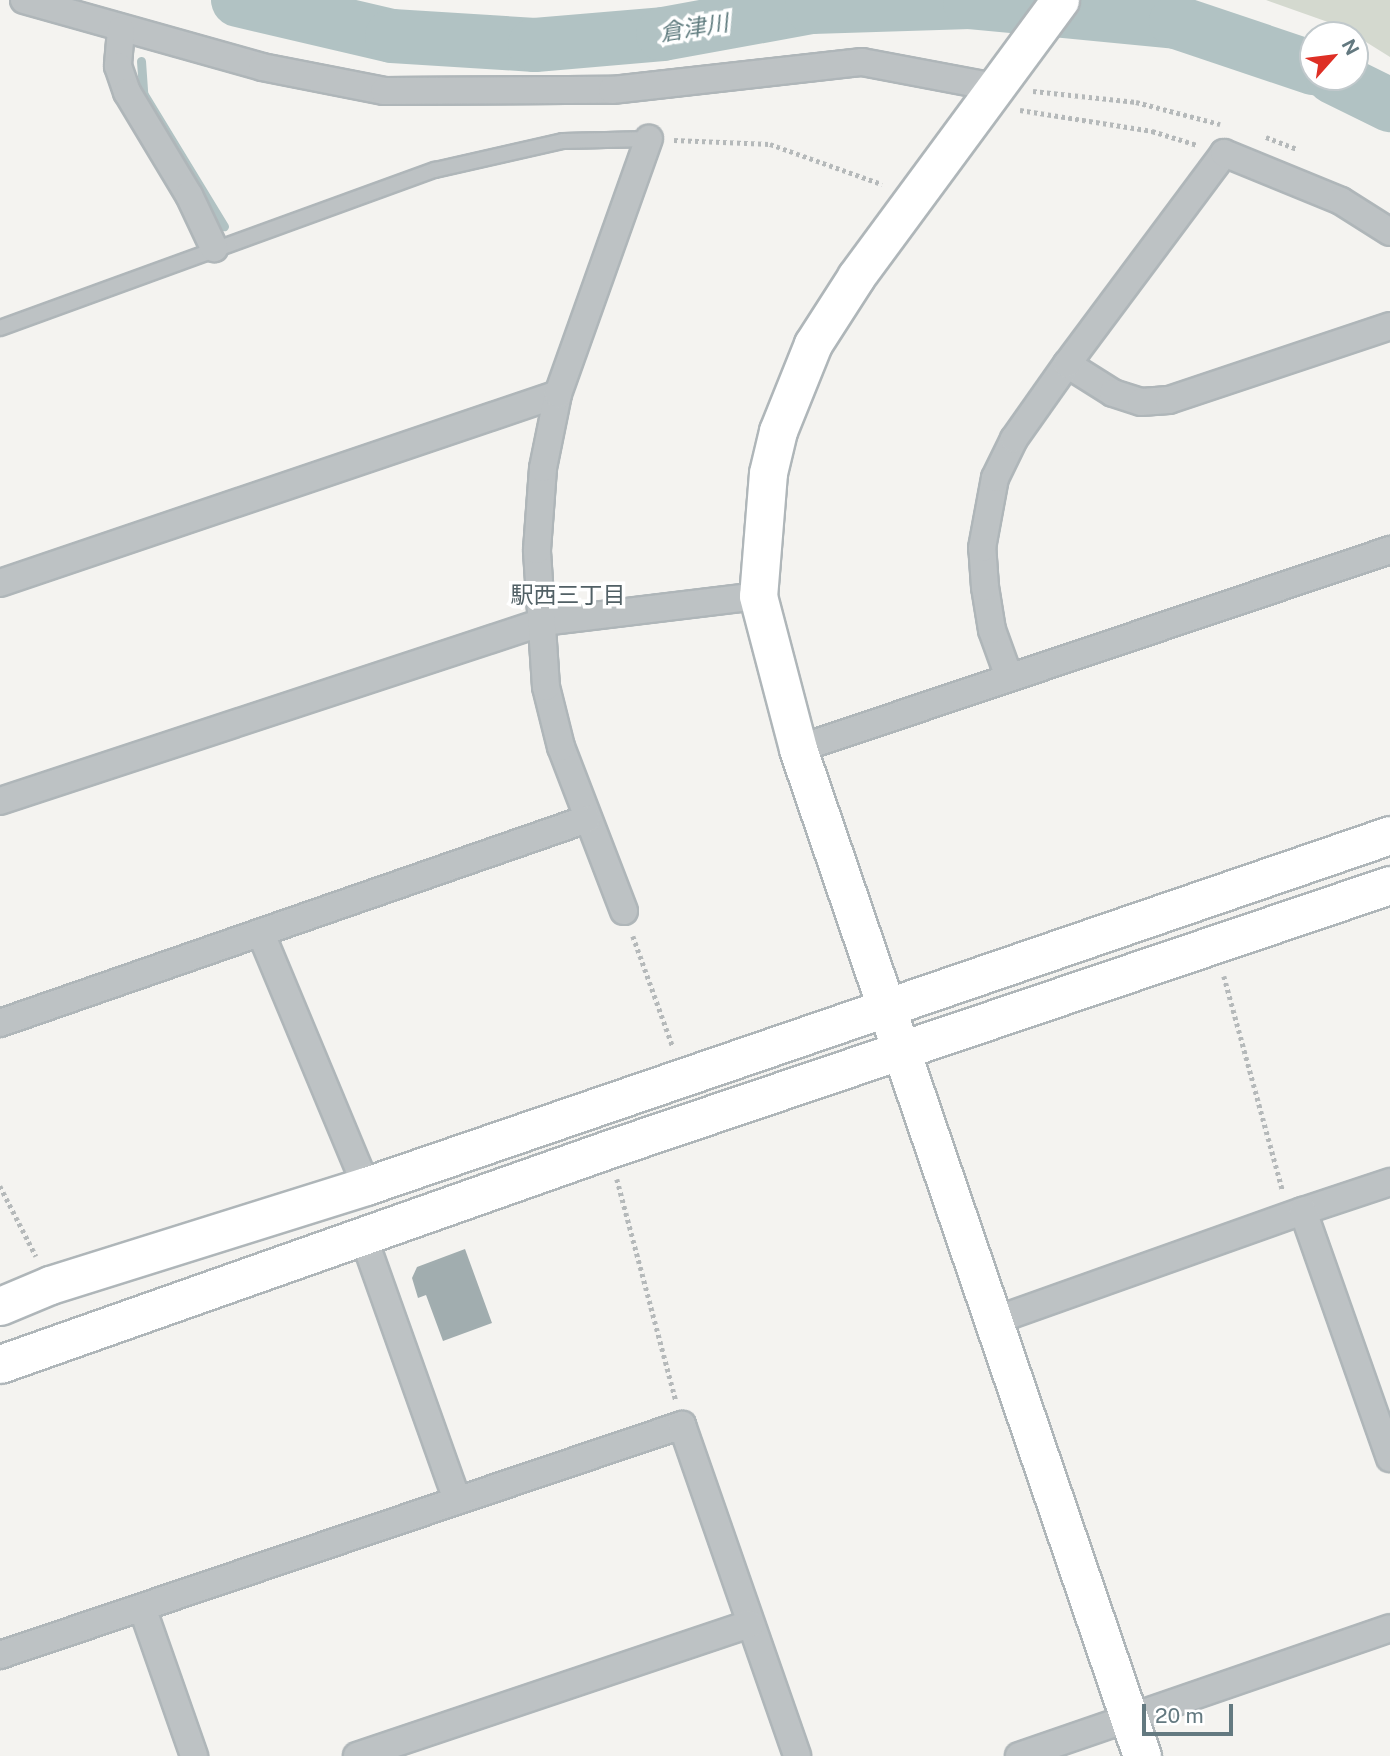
<!DOCTYPE html>
<html>
<head>
<meta charset="utf-8">
<style>
	body { margin:0 }
	#map { position:relative; width:1390px; height:1756px; overflow:hidden; background:#f4f3f0; font-family:"Public Sans","Noto Sans JP",sans-serif }
	div>[style] { position:absolute }
	[style*='--x'] { left:calc(var(--x)*1px); top:calc(var(--y)*1px); width:calc(var(--w)*1px); rotate:calc(var(--a)*1deg) }
	.green>* { inset:0; background:#d4d9cf }
	.stream>* { height:9px; margin:-4.5px; padding:0 4.5px; transform-origin:4.5px; border-radius:4.5px; background:#b1c2c3 }
	.river>* { height:54px; margin:-27px; padding:0 27px; transform-origin:27px; border-radius:27px; background:#b1c2c3 }
	.building>* { inset:0; background:#a1adaf }
	.path>* { height:4.5px; margin-top:-2.25px; transform-origin:0; background:repeating-linear-gradient(90deg,#b5b9ba 0 3.5px,transparent 0 7px) }
	.roads { filter:drop-shadow(2px 0 #afb6b9) drop-shadow(-2px 0 #afb6b9) drop-shadow(0 2px #afb6b9) drop-shadow(0 -2px #afb6b9) }
	.lane>* { height:14px; margin:-7px; padding:0 7px; transform-origin:7px; border-radius:7px; background:#bdc2c4 }
	.street>* { height:26px; margin:-13px; padding:0 13px; transform-origin:13px; border-radius:13px; background:#bdc2c4 }
	.secondary>* { height:37px; margin:-18.5px; padding:0 18.5px; transform-origin:18.5px; border-radius:18.5px; background:#fff }
	span { translate:-50% -50%; white-space:nowrap; text-align:center; line-height:1.15; -webkit-text-stroke:7px #fff; paint-order:stroke }
	.water-label { font-size:23px; color:#5f7b7e; font-style:italic }
	.neighbourhood-label { font-size:23px; color:#516065 }
	.north { position:absolute; left:1299px; top:21px; width:70px; height:70px; box-sizing:border-box; background:#fff; border:2px solid #c1c9cc; border-radius:50%; rotate:62deg; font-size:19px; font-weight:700; line-height:28px; text-align:center; color:#637980 }
	.north::after { content:''; display:block; margin:auto; width:24px; height:32px; background:#de2f25; clip-path:polygon(50% 0,100% 100%,50% 72%,0 100%) }
	.scale { position:absolute; left:1142px; top:1704px; width:91px; height:32px; box-sizing:border-box; border:4px solid #637980; border-top:0; padding-left:9px; font-size:21px; line-height:24px; white-space:nowrap; color:#637980; -webkit-text-stroke:5px #fff; paint-order:stroke }
</style>
</head>
<body>
<div id="map">
	<div class="green">
		<i style="clip-path:polygon(1266px 0,1390px 0,1390px 57px,1342px 27px)"></i>
	</div>
	<div class="stream">
		<i style="--x:141;--y:61;--w:32;--a:86"></i>
		<i style="--x:143;--y:93;--w:156;--a:58.7"></i>
	</div>
	<div class="river">
		<i style="--x:238;--y:0;--w:158;--a:13.2"></i>
		<i style="--x:392;--y:36;--w:143;--a:3.6"></i>
		<i style="--x:535;--y:45;--w:128;--a:-4.9"></i>
		<i style="--x:663;--y:34;--w:151;--a:-10.3"></i>
		<i style="--x:812;--y:7;--w:158;--a:-1.8"></i>
		<i style="--x:970;--y:2;--w:207;--a:5.5"></i>
		<i style="--x:1176;--y:22;--w:145;--a:18.6"></i>
		<i style="--x:1333;--y:77;--w:64;--a:26.2"></i>
	</div>
	<div class="building">
		<i style="clip-path:polygon(465px 1249px,492px 1323px,443px 1341px,426px 1295px,418px 1298px,412px 1278px,417px 1267px)"></i>
	</div>
	<div class="path">
		<i style="--x:1033;--y:91;--w:104;--a:6.1"></i>
		<i style="--x:1136;--y:102;--w:87;--a:14.7"></i>
		<i style="--x:1020;--y:110;--w:134;--a:9"></i>
		<i style="--x:1152;--y:131;--w:47;--a:17.3"></i>
		<i style="--x:1266;--y:137;--w:33;--a:21"></i>
		<i style="--x:674;--y:140;--w:96;--a:2.4"></i>
		<i style="--x:770;--y:144;--w:119;--a:19.7"></i>
		<i style="--x:633;--y:936;--w:118;--a:70.2"></i>
		<i style="--x:1224;--y:976;--w:223;--a:74.7"></i>
		<i style="--x:617;--y:1179;--w:230;--a:75.1"></i>
		<i style="--x:0;--y:1186;--w:79;--a:62.8"></i>
	</div>
	<div class="roads">
		<div class="lane">
			<i style="--x:0;--y:328;--w:463;--a:-20"></i>
			<i style="--x:435;--y:170;--w:131;--a:-12.8"></i>
			<i style="--x:563;--y:141;--w:86;--a:-1.3"></i>
		</div>
		<div class="street">
			<i style="--x:24;--y:0;--w:247;--a:15.7"></i>
			<i style="--x:262;--y:67;--w:124;--a:11.1"></i>
			<i style="--x:384;--y:91;--w:228;--a:-0.3"></i>
			<i style="--x:612;--y:90;--w:252;--a:-6.4"></i>
			<i style="--x:862;--y:62;--w:134;--a:10.7"></i>
			<i style="--x:121;--y:30;--w:36;--a:95"></i>
			<i style="--x:118;--y:66;--w:28;--a:71"></i>
			<i style="--x:127;--y:92;--w:120;--a:59"></i>
			<i style="--x:189;--y:195;--w:59;--a:64.7"></i>
			<i style="--x:1067;--y:364;--w:54;--a:32.2"></i>
			<i style="--x:1113;--y:393;--w:29;--a:18"></i>
			<i style="--x:1141;--y:402;--w:28;--a:-4"></i>
			<i style="--x:1169;--y:400;--w:233;--a:-18.5"></i>
			<i style="--x:0;--y:583;--w:589;--a:-18.71"></i>
			<i style="--x:1009;--y:677;--w:50;--a:-109.9"></i>
			<i style="--x:992;--y:630;--w:44;--a:-99.2"></i>
			<i style="--x:985;--y:587;--w:39;--a:-94"></i>
			<i style="--x:982;--y:548;--w:71;--a:-79.5"></i>
			<i style="--x:995;--y:478;--w:43;--a:-64"></i>
			<i style="--x:1014;--y:439;--w:92;--a:-54.8"></i>
			<i style="--x:1067;--y:364;--w:263;--a:-53.3"></i>
			<i style="--x:1224;--y:153;--w:126;--a:22.3"></i>
			<i style="--x:1341;--y:201;--w:58;--a:32.3"></i>
			<i style="--x:798;--y:749;--w:625;--a:-18.58"></i>
			<i style="--x:0;--y:801;--w:572;--a:-18.24"></i>
			<i style="--x:543;--y:622;--w:217;--a:-6.9"></i>
			<i style="--x:624;--y:911;--w:176;--a:-111"></i>
			<i style="--x:561;--y:747;--w:62;--a:-104"></i>
			<i style="--x:546;--y:687;--w:137;--a:-93.8"></i>
			<i style="--x:537;--y:550;--w:82;--a:-85.8"></i>
			<i style="--x:543;--y:468;--w:76;--a:-78.5"></i>
			<i style="--x:558;--y:394;--w:271;--a:-70.4"></i>
			<i style="--x:262;--y:936;--w:271;--a:67.4"></i>
			<i style="--x:0;--y:1023;--w:621;--a:-19.16"></i>
			<i style="--x:1303;--y:1211;--w:92;--a:-18.4"></i>
			<i style="--x:363;--y:1236;--w:277;--a:70.4"></i>
			<i style="--x:991;--y:1322;--w:331;--a:-19.6"></i>
			<i style="--x:1303;--y:1211;--w:262;--a:70.6"></i>
			<i style="--x:143;--y:1610;--w:155;--a:70.7"></i>
			<i style="--x:0;--y:1655;--w:720;--a:-18.64"></i>
			<i style="--x:682;--y:1425;--w:350;--a:70.8"></i>
			<i style="--x:357;--y:1756;--w:414;--a:-18.6"></i>
			<i style="--x:1019;--y:1756;--w:392;--a:-19"></i>
		</div>
		<div class="secondary">
			<i style="--x:1060;--y:0;--w:344;--a:126.4"></i>
			<i style="--x:856;--y:277;--w:80;--a:122.7"></i>
			<i style="--x:813;--y:344;--w:94;--a:111.9"></i>
			<i style="--x:778;--y:431;--w:43;--a:103.4"></i>
			<i style="--x:768;--y:473;--w:123;--a:94.6"></i>
			<i style="--x:758;--y:596;--w:158;--a:75.3"></i>
			<i style="--x:798;--y:749;--w:1064;--a:71.14"></i>
			<i style="--x:0;--y:1306;--w:54;--a:-22.8"></i>
			<i style="--x:50;--y:1285;--w:331;--a:-17.4"></i>
			<i style="--x:366;--y:1186;--w:1082;--a:-18.92"></i>
			<i style="--x:0;--y:1364;--w:646;--a:-19.44"></i>
			<i style="--x:609;--y:1149;--w:824;--a:-18.68"></i>
		</div>
	</div>
	<div class="water-label">
		<span style="left:694px;top:28px;rotate:-9deg">倉津川</span>
	</div>
	<div class="neighbourhood-label">
		<span style="left:568px;top:595px">駅西三丁目</span>
	</div>
	<div class="north">N</div>
	<div class="scale">20 m</div>
</div>
</body>
</html>
